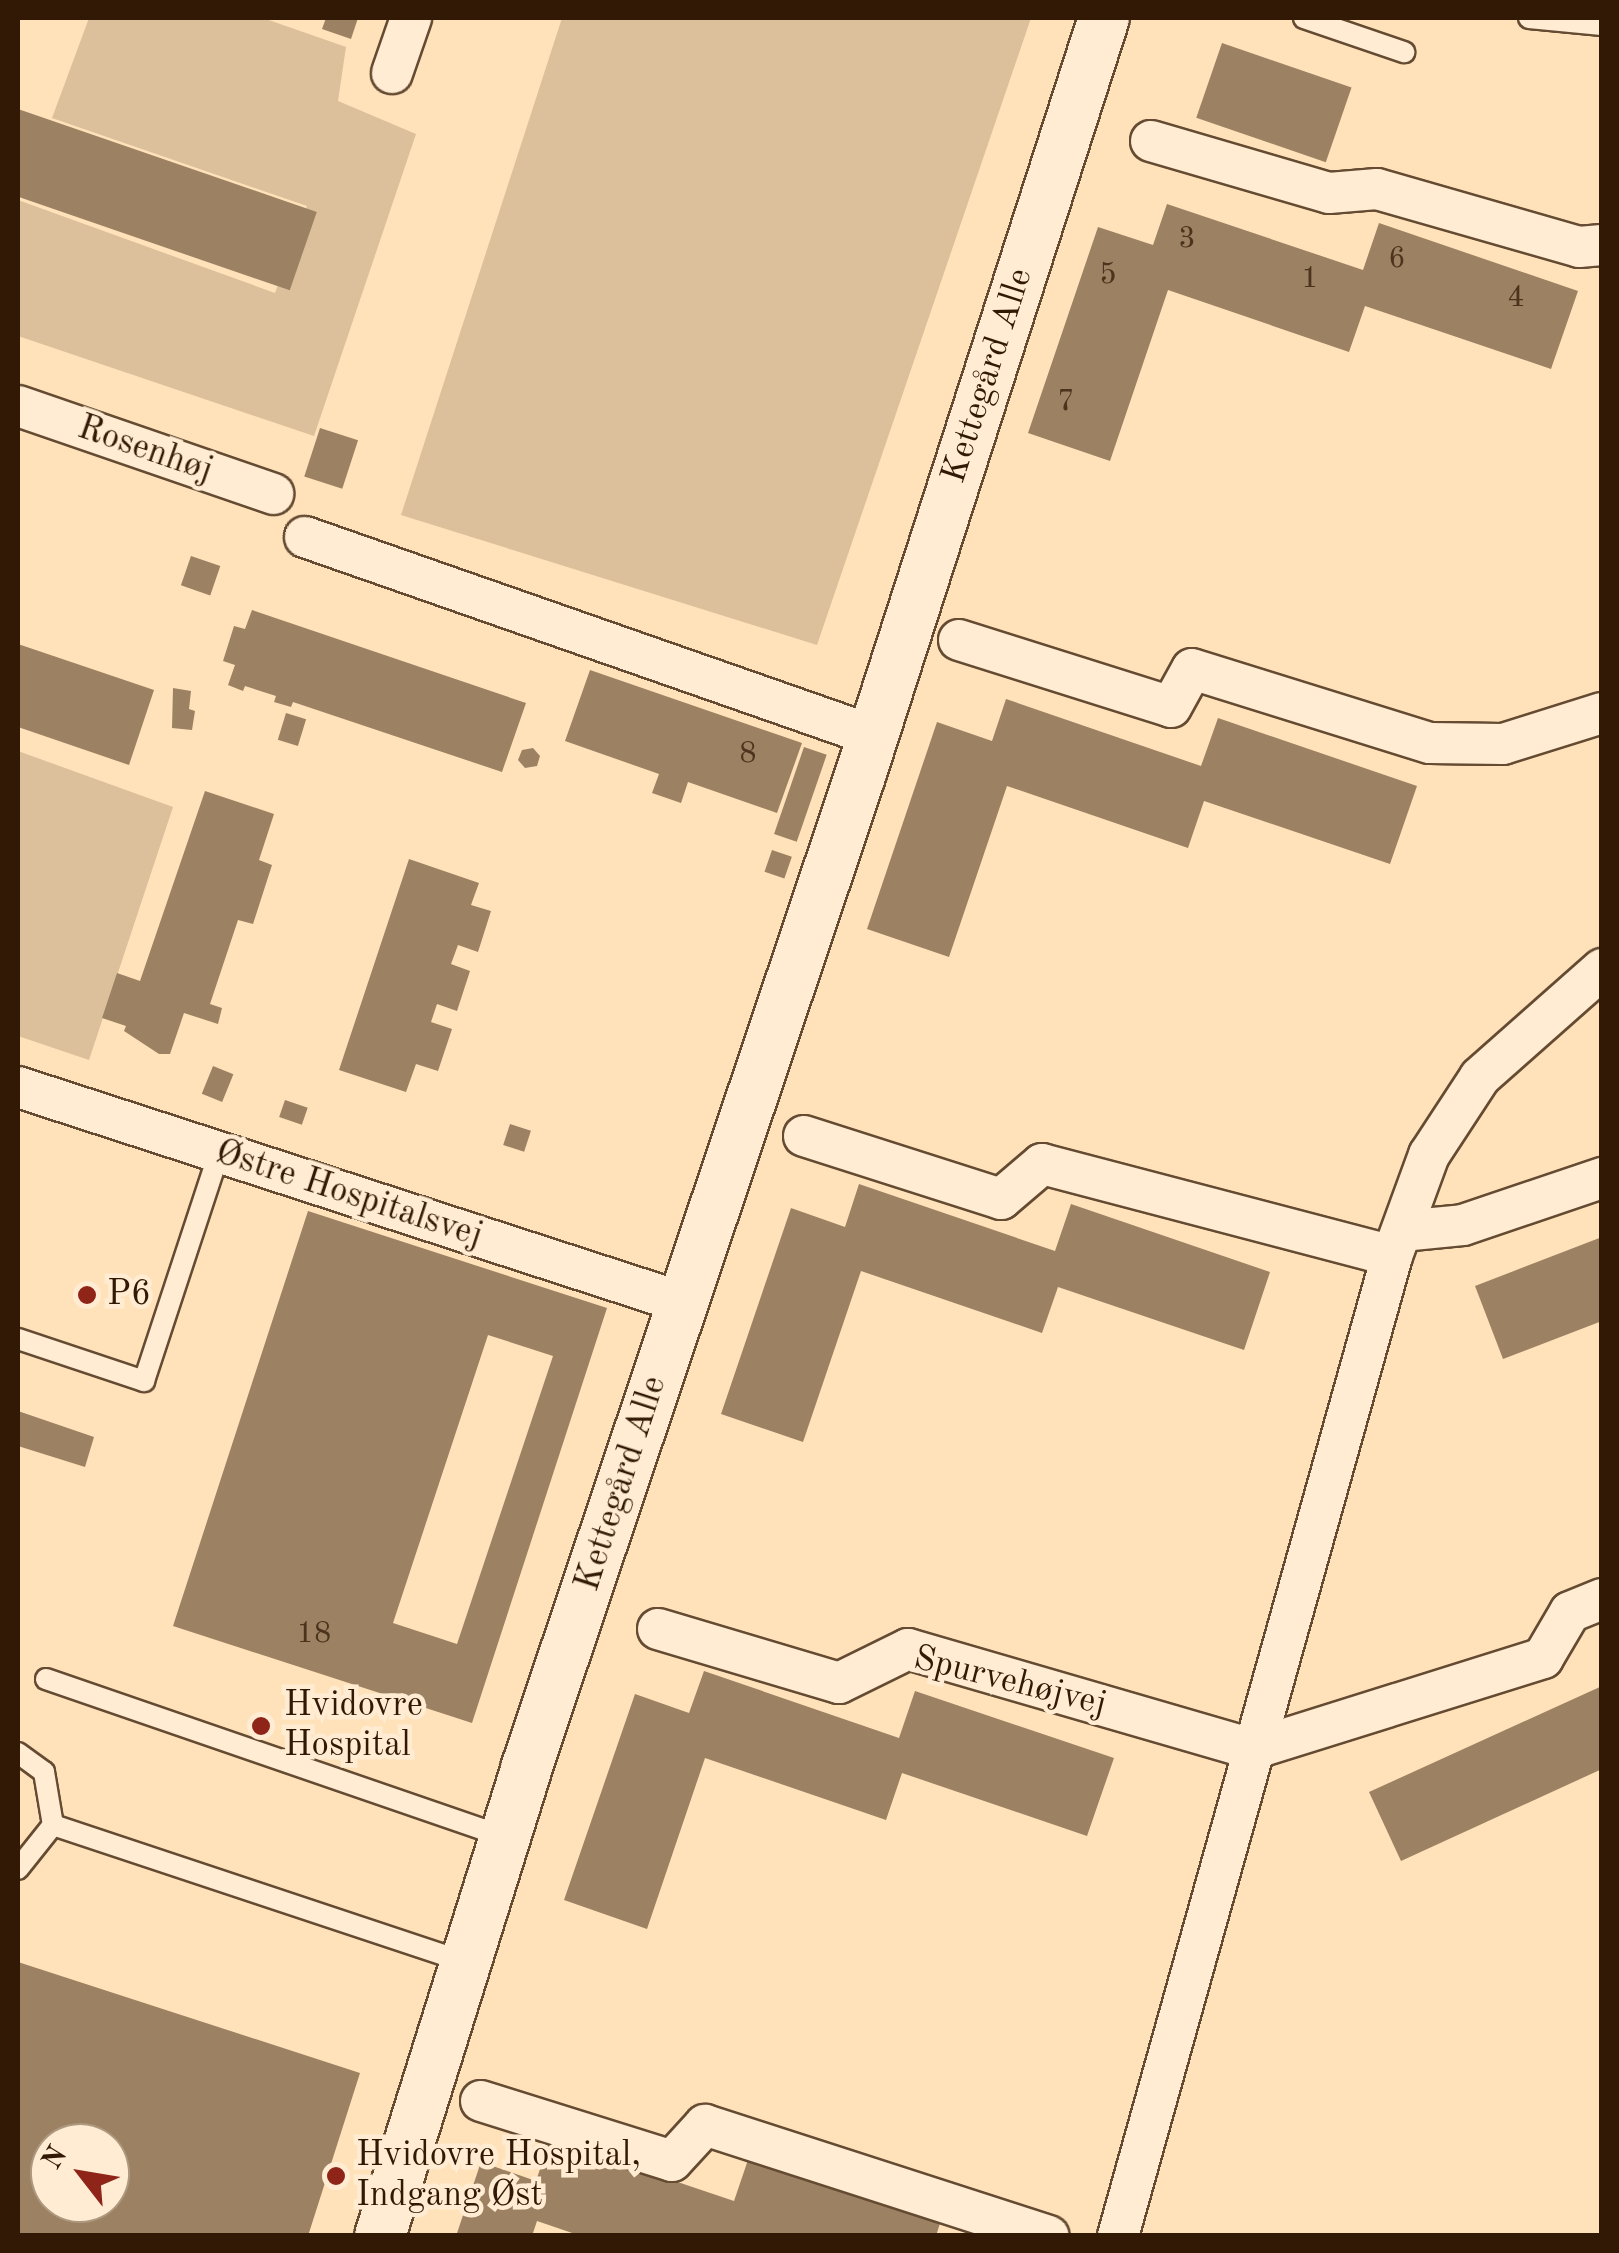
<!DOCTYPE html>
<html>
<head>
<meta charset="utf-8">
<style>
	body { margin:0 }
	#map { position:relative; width:1619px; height:2253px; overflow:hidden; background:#ffe2ba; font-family:"Old Standard TT",serif }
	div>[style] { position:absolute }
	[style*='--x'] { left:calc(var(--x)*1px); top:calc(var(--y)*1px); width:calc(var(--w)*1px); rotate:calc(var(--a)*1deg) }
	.green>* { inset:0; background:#dcc09b }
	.building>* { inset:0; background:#9c8263; transform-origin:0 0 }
	.roads { filter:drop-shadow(2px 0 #644b32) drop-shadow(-2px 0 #644b32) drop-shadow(0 2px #644b32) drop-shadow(0 -2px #644b32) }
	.service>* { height:20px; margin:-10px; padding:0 10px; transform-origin:10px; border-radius:10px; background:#ffecd2 }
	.minor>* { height:40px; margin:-20px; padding:0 20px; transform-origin:20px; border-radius:20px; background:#ffecd2 }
	.tertiary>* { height:50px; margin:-25px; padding:0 25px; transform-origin:25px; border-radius:25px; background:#ffecd2 }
	.dots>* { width:28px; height:28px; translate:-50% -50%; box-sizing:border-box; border:5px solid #ffecd2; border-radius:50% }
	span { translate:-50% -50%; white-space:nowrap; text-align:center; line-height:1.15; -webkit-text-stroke:9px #ffecd2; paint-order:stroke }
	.number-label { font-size:30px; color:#4c331c }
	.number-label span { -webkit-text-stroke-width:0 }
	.street-label { font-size:35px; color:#311905 }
	.poi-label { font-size:35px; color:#311905 }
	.left { translate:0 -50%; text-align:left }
	.frame { position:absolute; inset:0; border:20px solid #311905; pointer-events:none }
	.north { position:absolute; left:30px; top:2123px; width:100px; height:100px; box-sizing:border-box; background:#ffecd2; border:2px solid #ad9880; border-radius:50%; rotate:301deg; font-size:28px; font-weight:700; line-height:40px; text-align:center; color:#311905 }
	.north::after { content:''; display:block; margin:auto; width:35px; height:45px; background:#8f2418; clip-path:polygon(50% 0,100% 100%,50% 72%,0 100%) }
</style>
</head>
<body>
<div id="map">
	<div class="green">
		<i style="clip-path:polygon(89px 18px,263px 18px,346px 47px,338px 101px,416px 134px,314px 436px,18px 336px,18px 200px,275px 293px,307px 206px,52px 118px)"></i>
		<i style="clip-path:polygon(562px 18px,1031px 18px,817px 645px,401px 515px)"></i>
		<i style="clip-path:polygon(18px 751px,173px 807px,89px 1060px,18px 1036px)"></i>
	</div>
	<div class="building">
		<i style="clip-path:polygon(326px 18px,358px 18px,351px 39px,322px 29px)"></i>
		<i style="left:1222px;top:43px;width:137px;height:79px;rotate:19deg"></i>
		<i style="left:18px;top:109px;width:316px;height:83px;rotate:19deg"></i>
		<i style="clip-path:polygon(1167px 204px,1363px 270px,1379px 223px,1578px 291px,1551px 369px,1365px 306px,1349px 352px,1168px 290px,1110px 461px,1028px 433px,1098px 227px,1153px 245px)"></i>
		<i style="left:320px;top:428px;width:40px;height:51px;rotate:18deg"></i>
		<i style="left:191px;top:556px;width:31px;height:31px;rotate:19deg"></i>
		<i style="clip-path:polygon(252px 610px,526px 703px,502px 772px,293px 702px,291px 707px,274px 702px,276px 696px,245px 686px,243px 691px,228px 685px,235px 665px,223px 661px,234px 626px,245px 629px)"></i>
		<i style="clip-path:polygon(18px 644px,154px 690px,129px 765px,18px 727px)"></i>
		<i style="clip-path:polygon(590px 670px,802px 743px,777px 813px,688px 782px,681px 803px,652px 793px,659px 774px,565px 741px)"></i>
		<i style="clip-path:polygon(173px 688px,191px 691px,189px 709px,195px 711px,192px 730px,172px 728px)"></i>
		<i style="clip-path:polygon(1006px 699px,1201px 766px,1218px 718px,1417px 786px,1390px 864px,1204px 801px,1188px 848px,1007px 786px,949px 957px,867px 929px,937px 722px,992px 741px)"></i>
		<i style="left:286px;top:713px;width:21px;height:28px;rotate:17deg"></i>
		<i style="left:804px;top:747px;width:24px;height:92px;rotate:19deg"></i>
		<i style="clip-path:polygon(533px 748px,540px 756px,537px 766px,525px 768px,518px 760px,522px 750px)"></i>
		<i style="clip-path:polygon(205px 791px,274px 814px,259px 860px,272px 865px,253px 924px,238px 920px,210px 1004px,222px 1008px,218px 1024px,184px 1013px,170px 1054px,159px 1054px,124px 1031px,126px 1026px,102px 1018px,117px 973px,140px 981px)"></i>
		<i style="left:772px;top:850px;width:21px;height:23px;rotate:19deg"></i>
		<i style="clip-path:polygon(409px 859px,479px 883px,471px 905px,491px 911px,478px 952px,458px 945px,451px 964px,470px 971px,457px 1011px,437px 1004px,431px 1022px,452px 1029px,438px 1071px,416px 1064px,406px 1092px,339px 1070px)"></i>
		<i style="left:213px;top:1066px;width:22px;height:30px;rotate:22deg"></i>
		<i style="left:285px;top:1100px;width:24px;height:18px;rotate:19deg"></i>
		<i style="left:510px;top:1124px;width:22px;height:22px;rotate:18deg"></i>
		<i style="clip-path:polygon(859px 1184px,1055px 1251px,1071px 1204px,1270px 1272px,1244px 1350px,1058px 1287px,1042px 1333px,861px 1271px,803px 1442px,721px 1414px,791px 1208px,845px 1227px)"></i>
		<i style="clip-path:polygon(evenodd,308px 1211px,607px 1308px,472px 1723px,173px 1626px,308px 1211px,488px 1335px,553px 1356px,457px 1644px,393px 1623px,488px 1335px)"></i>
		<i style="clip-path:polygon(1602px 1237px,1602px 1321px,1503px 1359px,1475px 1286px)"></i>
		<i style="clip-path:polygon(18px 1411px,94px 1437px,85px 1467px,18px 1446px)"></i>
		<i style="clip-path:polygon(704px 1671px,899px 1738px,915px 1691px,1114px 1758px,1087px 1836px,902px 1773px,886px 1820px,705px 1758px,647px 1929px,564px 1900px,635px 1694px,689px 1713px)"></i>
		<i style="clip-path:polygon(1602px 1686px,1602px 1769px,1401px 1861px,1369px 1792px)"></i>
		<i style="clip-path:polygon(evenodd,18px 1962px,360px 2073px,308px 2236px,18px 2236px,18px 1962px,50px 2143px,110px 2143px,110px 2203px,50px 2203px,50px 2143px)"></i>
		<i style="clip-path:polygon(550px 2139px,734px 2201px,750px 2154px,941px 2220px,936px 2236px,581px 2236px,537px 2221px,532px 2236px,456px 2236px,481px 2162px,536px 2181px)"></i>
	</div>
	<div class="roads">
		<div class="service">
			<i style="--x:1304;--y:18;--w:106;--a:18.8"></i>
			<i style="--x:1529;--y:18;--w:73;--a:5.5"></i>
			<i style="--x:18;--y:1339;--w:133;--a:18.4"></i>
			<i style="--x:144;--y:1381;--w:240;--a:-71.8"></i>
			<i style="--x:46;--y:1679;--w:483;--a:19"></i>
			<i style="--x:18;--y:1753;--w:32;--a:36"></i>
			<i style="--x:44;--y:1772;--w:54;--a:80.4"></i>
			<i style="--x:53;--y:1825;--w:56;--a:128.5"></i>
			<i style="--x:53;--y:1825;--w:436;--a:18.4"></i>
		</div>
		<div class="minor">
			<i style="--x:392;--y:73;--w:58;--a:-70.9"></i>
			<i style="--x:1151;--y:141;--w:185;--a:16.3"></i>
			<i style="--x:1329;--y:193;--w:48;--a:-4.8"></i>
			<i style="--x:1377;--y:189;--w:210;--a:16"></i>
			<i style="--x:1579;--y:247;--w:23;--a:-5"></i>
			<i style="--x:18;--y:406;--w:270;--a:19"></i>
			<i style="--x:305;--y:537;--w:600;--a:19.28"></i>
			<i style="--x:959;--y:640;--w:222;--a:17.5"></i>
			<i style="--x:1171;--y:707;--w:43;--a:-61.1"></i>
			<i style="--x:1192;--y:669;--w:249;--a:17.3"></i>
			<i style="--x:1430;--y:743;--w:73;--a:0.8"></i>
			<i style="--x:1503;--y:744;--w:104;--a:-17.4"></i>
			<i style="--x:18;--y:1087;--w:697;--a:17.97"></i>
			<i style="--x:804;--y:1136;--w:207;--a:17.7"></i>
			<i style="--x:1001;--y:1199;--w:54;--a:-40.5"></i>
			<i style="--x:1042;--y:1164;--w:362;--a:14.7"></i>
			<i style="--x:1402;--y:1231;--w:61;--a:-5.6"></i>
			<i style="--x:1463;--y:1225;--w:147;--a:-18.7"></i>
			<i style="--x:658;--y:1629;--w:189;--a:16.6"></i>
			<i style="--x:839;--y:1683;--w:77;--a:-26.2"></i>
			<i style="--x:908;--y:1649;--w:359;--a:16.2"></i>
			<i style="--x:1253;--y:1749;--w:304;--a:-17.4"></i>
			<i style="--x:1543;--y:1658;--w:53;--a:-59.6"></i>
			<i style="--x:1570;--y:1612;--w:35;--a:-22"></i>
			<i style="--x:481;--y:2101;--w:200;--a:17.4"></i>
			<i style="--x:672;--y:2161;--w:49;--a:-47.5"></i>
			<i style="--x:705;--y:2125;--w:361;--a:17.9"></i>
			<i style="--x:1118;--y:2236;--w:1018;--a:-74.38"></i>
			<i style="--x:1392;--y:1256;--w:108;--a:-69.9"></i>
			<i style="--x:1429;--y:1155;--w:93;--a:-56.8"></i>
			<i style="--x:1480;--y:1077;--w:163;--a:-41.5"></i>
		</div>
		<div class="tertiary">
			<i style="--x:380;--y:2236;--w:489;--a:-72.6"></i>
			<i style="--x:526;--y:1769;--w:1048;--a:-71.41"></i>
			<i style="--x:860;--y:776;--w:796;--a:-72.16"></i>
		</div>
	</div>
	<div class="dots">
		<i style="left:87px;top:1295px;background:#8f2418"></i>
		<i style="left:261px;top:1726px;background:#8f2418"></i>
		<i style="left:336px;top:2176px;background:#8f2418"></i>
	</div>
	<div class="number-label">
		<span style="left:1187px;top:239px">3</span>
		<span style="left:1397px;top:259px">6</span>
		<span style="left:1108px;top:275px">5</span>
		<span style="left:1310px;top:279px">1</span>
		<span style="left:1516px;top:298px">4</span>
		<span style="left:1066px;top:402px">7</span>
		<span style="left:748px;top:754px">8</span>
		<span style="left:314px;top:1634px">18</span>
	</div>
	<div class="street-label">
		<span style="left:988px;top:376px;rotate:-72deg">Kettegård Alle</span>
		<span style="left:145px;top:450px;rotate:19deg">Rosenhøj</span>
		<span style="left:349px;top:1195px;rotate:18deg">Østre Hospitalsvej</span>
		<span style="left:622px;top:1484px;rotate:-72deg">Kettegård Alle</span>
		<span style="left:1010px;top:1682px;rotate:14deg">Spurvehøjvej</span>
	</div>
	<div class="poi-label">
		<span class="left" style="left:107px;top:1295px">P6</span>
		<span class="left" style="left:284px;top:1726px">Hvidovre<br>Hospital</span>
		<span class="left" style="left:356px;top:2176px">Hvidovre Hospital,<br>Indgang Øst</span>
	</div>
	<div class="frame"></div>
	<div class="north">N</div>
</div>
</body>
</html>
